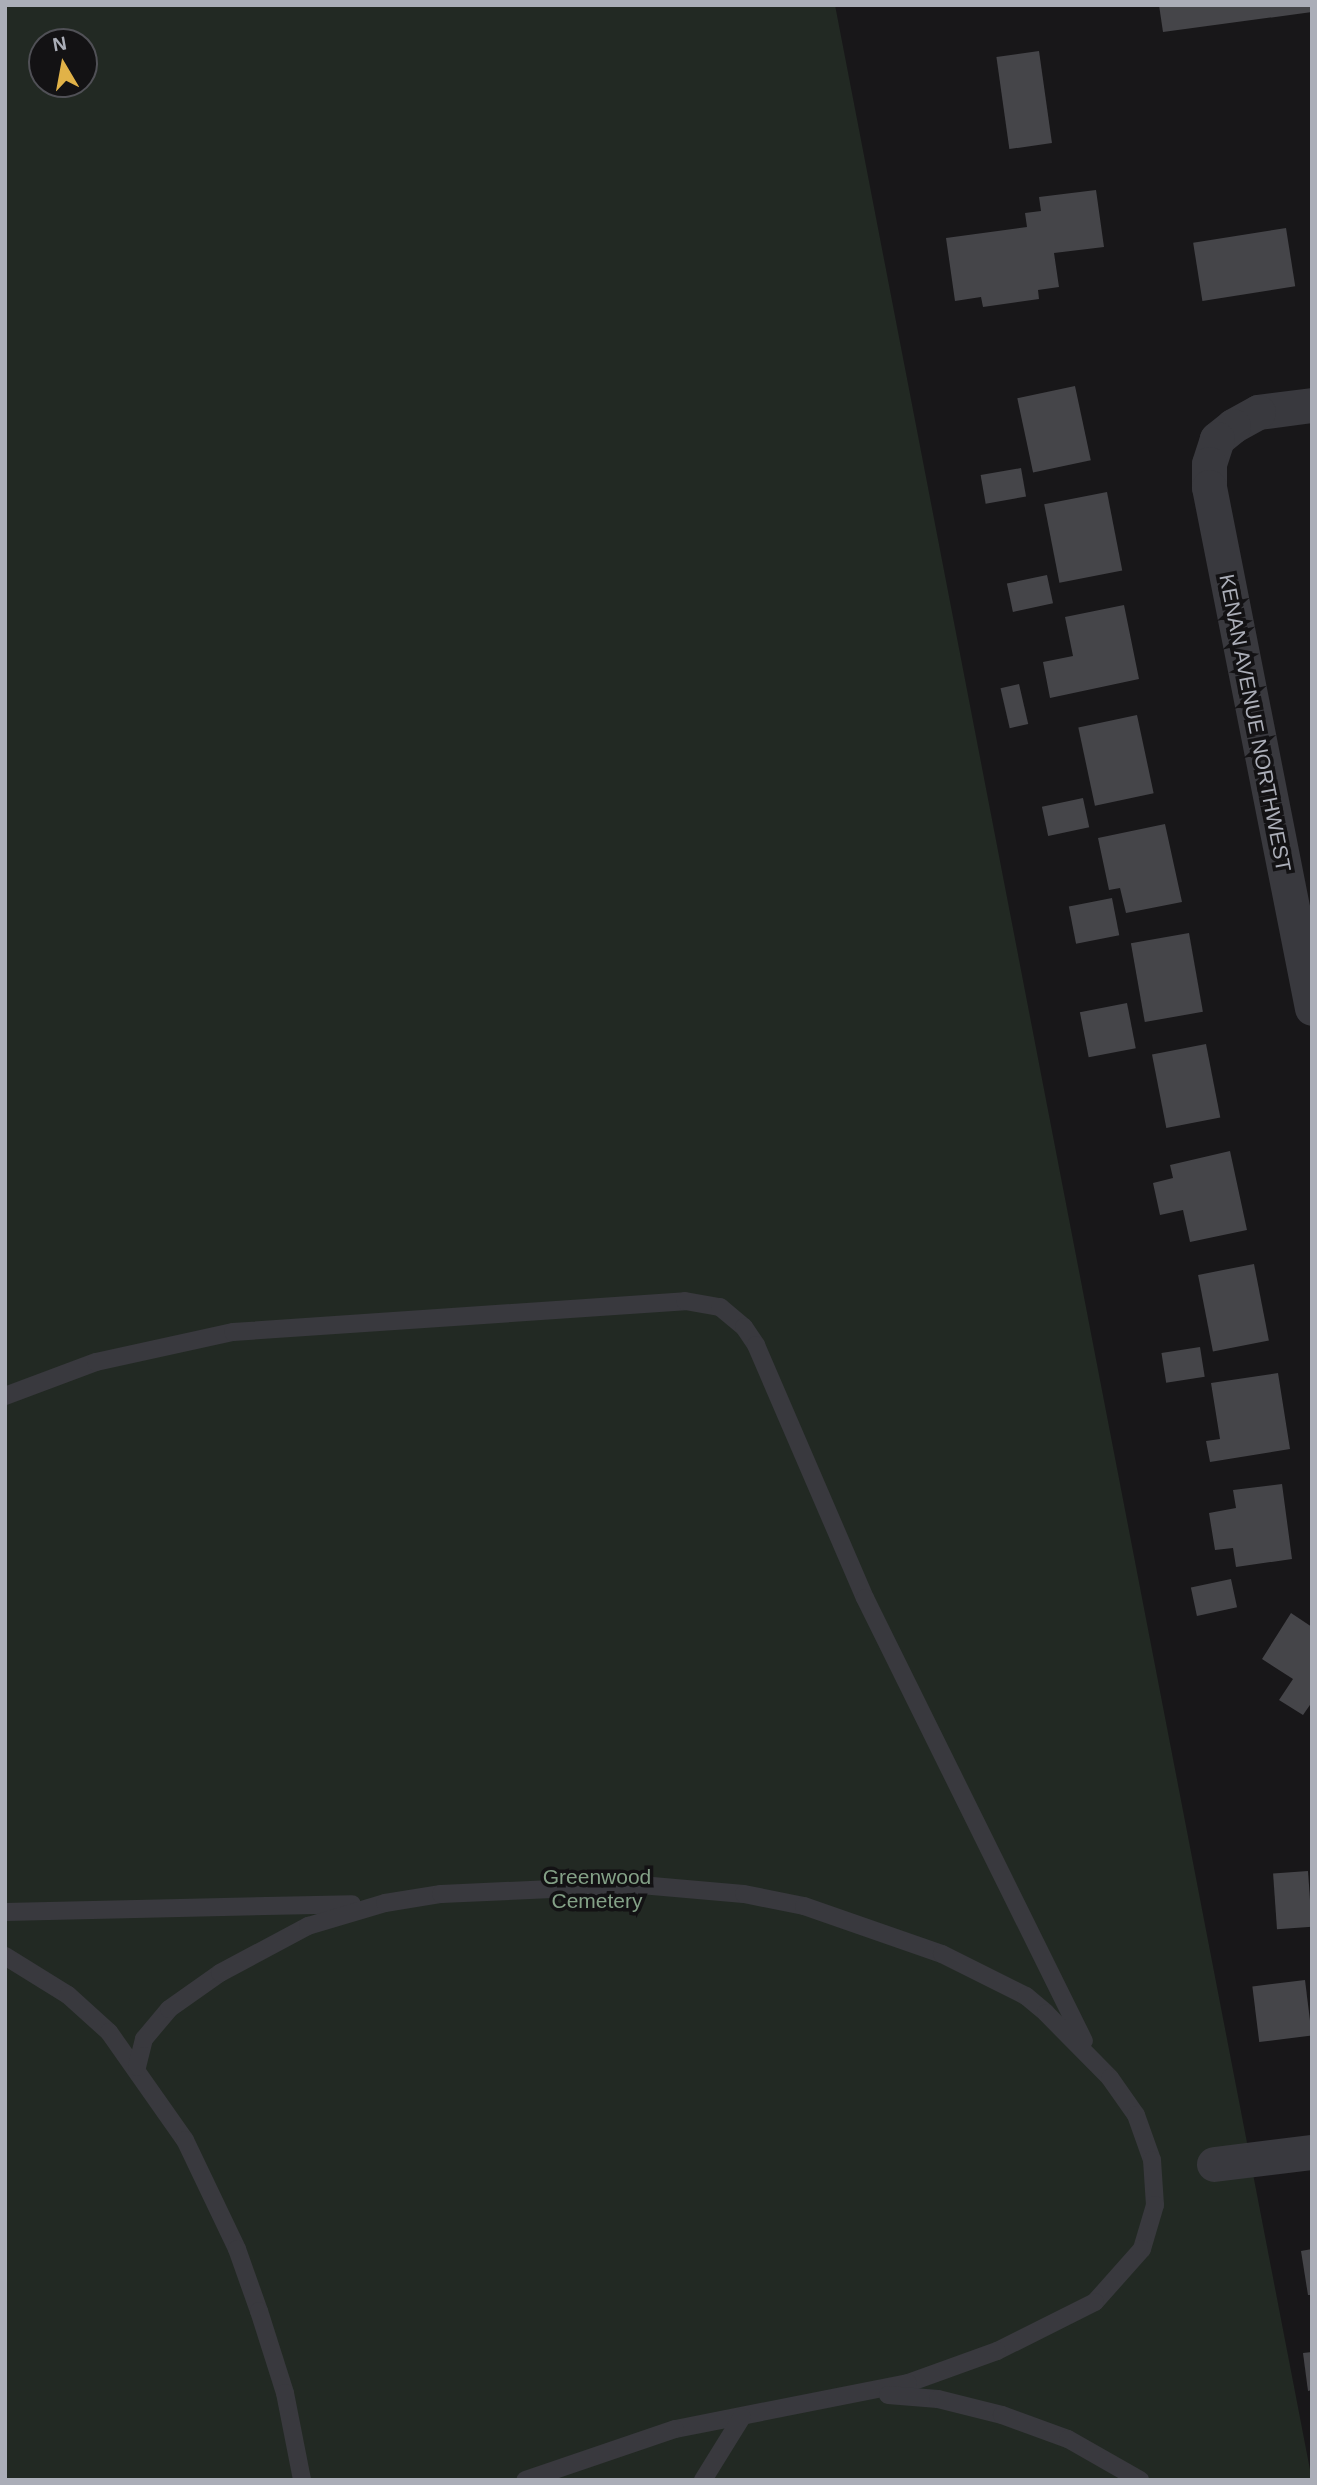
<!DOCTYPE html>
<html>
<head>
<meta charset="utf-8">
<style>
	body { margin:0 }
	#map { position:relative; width:1317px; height:2485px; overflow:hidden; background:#181719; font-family:Helvetica,sans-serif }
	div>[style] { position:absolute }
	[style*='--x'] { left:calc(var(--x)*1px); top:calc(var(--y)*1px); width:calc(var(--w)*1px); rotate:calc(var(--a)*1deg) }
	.green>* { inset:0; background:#222923 }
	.building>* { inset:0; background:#454549; transform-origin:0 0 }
	.service>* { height:18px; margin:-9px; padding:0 9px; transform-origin:9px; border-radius:9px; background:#39393e }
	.minor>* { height:35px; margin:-17.5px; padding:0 17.5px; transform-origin:17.5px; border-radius:17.5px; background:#39393e }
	span { translate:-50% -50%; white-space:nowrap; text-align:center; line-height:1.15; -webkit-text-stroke:7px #131214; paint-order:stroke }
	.street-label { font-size:21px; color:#abaeb8 }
	.park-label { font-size:21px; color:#84a187 }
	.frame { position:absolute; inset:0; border:7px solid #abaeb8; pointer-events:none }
	.north { position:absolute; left:28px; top:28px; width:70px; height:70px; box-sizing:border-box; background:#131214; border:2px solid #505056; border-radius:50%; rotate:350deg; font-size:19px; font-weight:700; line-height:28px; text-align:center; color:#abaeb8 }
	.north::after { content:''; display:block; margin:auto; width:24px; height:32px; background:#e1b248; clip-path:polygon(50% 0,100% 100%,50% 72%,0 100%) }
</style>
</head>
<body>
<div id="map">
	<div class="green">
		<i style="clip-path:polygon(evenodd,5px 5px,835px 5px,1312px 2480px,5px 2480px,5px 5px,42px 42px,84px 42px,84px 84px,42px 84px,42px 42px)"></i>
	</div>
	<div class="building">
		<i style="clip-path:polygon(1159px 5px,1312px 5px,1312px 12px,1163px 32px)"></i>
		<i style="left:1039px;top:51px;width:93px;height:43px;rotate:82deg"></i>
		<i style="clip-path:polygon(1096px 190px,1104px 247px,1054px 253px,1059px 287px,1038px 290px,1039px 299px,983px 307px,981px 297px,955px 301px,946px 238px,1027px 227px,1025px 213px,1041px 211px,1039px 197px)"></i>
		<i style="left:1286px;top:228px;width:59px;height:94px;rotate:81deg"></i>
		<i style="left:1075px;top:386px;width:76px;height:59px;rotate:78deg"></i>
		<i style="left:1021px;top:468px;width:29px;height:41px;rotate:80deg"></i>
		<i style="left:1107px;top:492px;width:80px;height:64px;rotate:79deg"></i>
		<i style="left:1047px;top:575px;width:29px;height:41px;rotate:78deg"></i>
		<i style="clip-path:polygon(1124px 605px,1139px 679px,1050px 698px,1043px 662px,1073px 656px,1065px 617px)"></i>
		<i style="left:1019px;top:684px;width:41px;height:19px;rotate:77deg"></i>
		<i style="left:1137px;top:715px;width:80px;height:60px;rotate:78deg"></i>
		<i style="left:1083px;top:798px;width:30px;height:42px;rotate:78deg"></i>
		<i style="clip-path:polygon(1165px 824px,1182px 902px,1126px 913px,1120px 888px,1109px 890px,1098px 838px)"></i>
		<i style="left:1112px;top:898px;width:38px;height:44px;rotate:79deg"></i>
		<i style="left:1189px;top:933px;width:80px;height:59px;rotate:80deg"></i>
		<i style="left:1127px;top:1003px;width:46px;height:48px;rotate:79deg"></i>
		<i style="left:1206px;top:1044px;width:75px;height:55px;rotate:79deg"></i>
		<i style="clip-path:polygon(1230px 1151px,1247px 1230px,1190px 1242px,1183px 1210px,1160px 1215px,1153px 1183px,1173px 1178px,1170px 1165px)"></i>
		<i style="left:1254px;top:1264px;width:78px;height:57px;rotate:79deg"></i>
		<i style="left:1200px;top:1347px;width:30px;height:39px;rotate:81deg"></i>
		<i style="clip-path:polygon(1278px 1373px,1290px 1449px,1210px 1462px,1206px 1441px,1220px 1439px,1211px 1383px)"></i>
		<i style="clip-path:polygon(1282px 1484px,1292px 1559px,1236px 1567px,1233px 1548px,1215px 1550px,1209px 1513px,1236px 1508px,1233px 1490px)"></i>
		<i style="left:1231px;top:1579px;width:29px;height:41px;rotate:78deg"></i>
		<i style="clip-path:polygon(1291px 1613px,1312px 1627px,1312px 1702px,1303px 1715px,1279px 1700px,1293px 1679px,1262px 1659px)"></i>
		<i style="left:1308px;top:1871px;width:56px;height:35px;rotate:86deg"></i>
		<i style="left:1305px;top:1980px;width:56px;height:53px;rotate:83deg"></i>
		<i style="clip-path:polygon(1312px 2249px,1312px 2295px,1308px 2295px,1301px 2251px)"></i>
		<i style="clip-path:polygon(1312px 2352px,1312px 2390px,1308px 2391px,1303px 2353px)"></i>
	</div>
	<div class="service">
		<i style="--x:5;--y:1396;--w:97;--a:-20.5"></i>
		<i style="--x:96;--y:1362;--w:140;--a:-12.4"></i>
		<i style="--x:233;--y:1332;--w:453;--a:-3.9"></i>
		<i style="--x:685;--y:1301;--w:36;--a:10"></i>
		<i style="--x:720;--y:1307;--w:31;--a:40"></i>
		<i style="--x:744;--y:1327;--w:22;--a:56"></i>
		<i style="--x:756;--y:1345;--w:275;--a:66.7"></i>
		<i style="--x:865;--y:1598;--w:494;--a:63.7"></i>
		<i style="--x:5;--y:1912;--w:347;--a:-1.3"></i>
		<i style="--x:5;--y:1956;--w:74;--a:31.8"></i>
		<i style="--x:68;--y:1995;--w:55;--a:42.1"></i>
		<i style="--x:109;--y:2032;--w:132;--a:54.9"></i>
		<i style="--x:185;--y:2140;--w:121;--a:64.5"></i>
		<i style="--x:237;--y:2249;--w:66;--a:70.5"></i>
		<i style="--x:259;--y:2311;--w:86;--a:72.4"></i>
		<i style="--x:285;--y:2393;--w:89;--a:78.9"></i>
		<i style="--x:137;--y:2067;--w:29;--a:-76"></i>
		<i style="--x:144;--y:2039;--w:39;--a:-50"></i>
		<i style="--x:169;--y:2009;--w:62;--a:-35.2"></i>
		<i style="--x:220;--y:1973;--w:100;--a:-28.1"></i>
		<i style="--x:308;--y:1926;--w:80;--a:-16.6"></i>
		<i style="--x:385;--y:1903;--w:57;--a:-9.1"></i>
		<i style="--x:441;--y:1894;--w:200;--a:-2.6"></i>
		<i style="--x:641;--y:1885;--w:103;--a:5"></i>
		<i style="--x:744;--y:1894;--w:61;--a:11.3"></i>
		<i style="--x:804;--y:1906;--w:146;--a:19.2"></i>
		<i style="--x:942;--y:1954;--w:94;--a:26.6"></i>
		<i style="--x:1026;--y:1996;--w:26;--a:40"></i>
		<i style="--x:1046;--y:2013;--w:91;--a:45.4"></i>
		<i style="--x:1110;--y:2078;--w:45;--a:54.9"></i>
		<i style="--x:1136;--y:2115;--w:48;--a:70.4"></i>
		<i style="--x:1152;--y:2160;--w:45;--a:86.2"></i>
		<i style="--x:1155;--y:2205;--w:46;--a:106.5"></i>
		<i style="--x:1142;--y:2249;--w:71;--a:131.6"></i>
		<i style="--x:1095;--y:2302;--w:110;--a:153.4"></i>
		<i style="--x:997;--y:2351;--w:95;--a:160.2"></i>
		<i style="--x:908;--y:2383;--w:237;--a:168.8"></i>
		<i style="--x:675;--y:2429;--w:158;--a:161.2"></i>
		<i style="--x:888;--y:2395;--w:50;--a:4.6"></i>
		<i style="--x:938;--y:2399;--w:66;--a:14"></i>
		<i style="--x:1002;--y:2415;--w:70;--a:20"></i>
		<i style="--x:1068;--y:2439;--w:83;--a:29.7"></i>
		<i style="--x:703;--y:2480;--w:74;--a:-58.2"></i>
	</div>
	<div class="minor">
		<i style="--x:1312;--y:405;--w:54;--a:172.6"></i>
		<i style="--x:1258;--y:412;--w:29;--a:151"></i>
		<i style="--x:1233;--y:426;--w:21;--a:141"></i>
		<i style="--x:1217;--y:439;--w:26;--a:108"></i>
		<i style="--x:1209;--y:464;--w:23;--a:90"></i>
		<i style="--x:1209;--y:487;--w:531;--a:78.82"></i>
		<i style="--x:1214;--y:2164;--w:99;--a:-7"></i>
	</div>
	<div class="street-label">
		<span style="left:1255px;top:723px;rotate:79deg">KENAN AVENUE NORTHWEST</span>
	</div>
	<div class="park-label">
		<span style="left:597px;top:1889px">Greenwood<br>Cemetery</span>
	</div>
	<div class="frame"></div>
	<div class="north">N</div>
</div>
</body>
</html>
